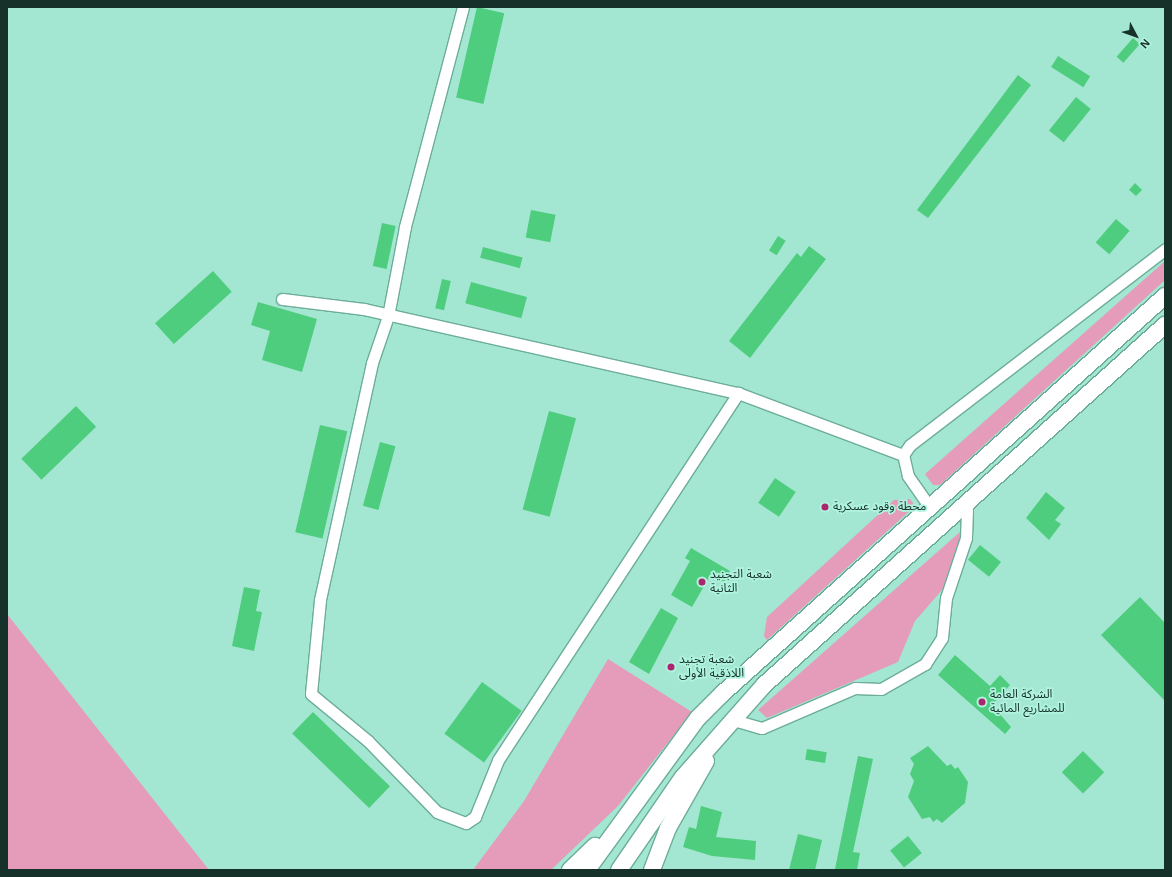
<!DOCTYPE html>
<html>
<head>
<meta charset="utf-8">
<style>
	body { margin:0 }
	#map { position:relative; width:1172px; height:877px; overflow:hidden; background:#a3e6d1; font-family:Arial,"Noto Sans Arabic",sans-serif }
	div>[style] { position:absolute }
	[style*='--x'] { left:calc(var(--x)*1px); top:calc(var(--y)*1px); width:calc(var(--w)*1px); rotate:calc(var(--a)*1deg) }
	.green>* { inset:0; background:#e59bba }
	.building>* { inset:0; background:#4fcd7f; transform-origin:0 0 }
	.roads { filter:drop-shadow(1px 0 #6cad9a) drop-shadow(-1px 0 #6cad9a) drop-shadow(0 1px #6cad9a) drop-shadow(0 -1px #6cad9a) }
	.minor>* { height:11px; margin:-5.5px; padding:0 5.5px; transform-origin:5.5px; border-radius:5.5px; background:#fff }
	.highway>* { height:16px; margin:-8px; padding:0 8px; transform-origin:8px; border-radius:8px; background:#fff }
	.dots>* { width:11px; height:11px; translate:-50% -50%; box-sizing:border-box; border:2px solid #b0f3de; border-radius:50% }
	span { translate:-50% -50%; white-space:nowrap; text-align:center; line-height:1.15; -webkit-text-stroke:3.5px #b0f3de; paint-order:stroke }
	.poi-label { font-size:12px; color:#163129 }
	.left { translate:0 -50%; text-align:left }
	.frame { position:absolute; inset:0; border:8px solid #163129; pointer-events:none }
	.north { position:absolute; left:1116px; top:16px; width:40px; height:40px; -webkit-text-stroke:3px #b0f3de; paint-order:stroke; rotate:131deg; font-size:11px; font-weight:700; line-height:16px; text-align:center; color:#163129 }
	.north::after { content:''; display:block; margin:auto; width:14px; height:18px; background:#163129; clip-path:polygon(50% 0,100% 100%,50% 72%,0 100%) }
</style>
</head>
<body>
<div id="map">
	<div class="green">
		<i style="clip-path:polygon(1165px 261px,1165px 280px,940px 485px,933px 485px,925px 474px)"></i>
		<i style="clip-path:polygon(910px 499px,915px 506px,767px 640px,764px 636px,767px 617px,894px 500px)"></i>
		<i style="clip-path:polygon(960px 532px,963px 541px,942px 590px,915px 621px,898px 662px,767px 718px,758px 710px)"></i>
		<i style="clip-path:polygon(7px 614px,209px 870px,7px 870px)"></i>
		<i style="clip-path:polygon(608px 659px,692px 712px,618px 806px,551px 870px,473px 870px,524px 801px)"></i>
	</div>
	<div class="building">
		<i style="left:477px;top:7px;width:28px;height:93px;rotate:13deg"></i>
		<i style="left:1133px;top:38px;width:9px;height:25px;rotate:41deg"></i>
		<i style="left:1058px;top:56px;width:38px;height:13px;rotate:32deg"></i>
		<i style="clip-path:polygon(1018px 75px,1031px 85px,928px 218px,917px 210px)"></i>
		<i style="left:1076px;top:97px;width:19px;height:43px;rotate:39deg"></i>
		<i style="clip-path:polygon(1135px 183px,1142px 190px,1136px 196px,1129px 190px)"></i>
		<i style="left:531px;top:210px;width:25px;height:28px;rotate:11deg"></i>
		<i style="left:1116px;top:219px;width:18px;height:31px;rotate:41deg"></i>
		<i style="left:382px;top:223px;width:14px;height:44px;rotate:12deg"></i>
		<i style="left:778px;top:236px;width:9px;height:17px;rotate:32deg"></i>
		<i style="clip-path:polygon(809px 246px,826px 259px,750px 358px,729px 341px,797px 253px,801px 257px)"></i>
		<i style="left:483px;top:247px;width:41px;height:11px;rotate:15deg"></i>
		<i style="left:213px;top:271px;width:28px;height:78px;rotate:48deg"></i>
		<i style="left:442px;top:279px;width:9px;height:30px;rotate:13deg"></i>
		<i style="left:471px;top:282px;width:58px;height:22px;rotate:15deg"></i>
		<i style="clip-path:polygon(258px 302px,317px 319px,302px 372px,262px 360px,270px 331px,251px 325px)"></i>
		<i style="left:76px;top:406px;width:29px;height:76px;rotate:46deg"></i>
		<i style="left:549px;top:411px;width:28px;height:102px;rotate:15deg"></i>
		<i style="left:320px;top:425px;width:28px;height:110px;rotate:13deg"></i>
		<i style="left:380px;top:442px;width:16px;height:66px;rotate:15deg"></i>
		<i style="left:775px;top:478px;width:25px;height:30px;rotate:34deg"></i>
		<i style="clip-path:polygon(1046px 492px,1065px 508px,1055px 520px,1061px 524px,1049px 540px,1026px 518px)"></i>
		<i style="left:980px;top:545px;width:27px;height:19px;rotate:39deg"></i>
		<i style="clip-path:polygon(691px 548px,730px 571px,724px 582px,711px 574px,692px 607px,671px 595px,690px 561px,685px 558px)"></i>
		<i style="clip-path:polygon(244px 587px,260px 590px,256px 611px,262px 612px,254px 651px,232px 646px)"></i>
		<i style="clip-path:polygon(1140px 597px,1165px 623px,1165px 701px,1101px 635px)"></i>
		<i style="clip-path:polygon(661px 608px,678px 618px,649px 674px,629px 662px)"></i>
		<i style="clip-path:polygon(955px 655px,990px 686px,1000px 675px,1010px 685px,992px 705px,1011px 727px,1005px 734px,938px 675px)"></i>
		<i style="left:482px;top:682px;width:49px;height:64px;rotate:36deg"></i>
		<i style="left:313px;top:712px;width:107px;height:30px;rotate:44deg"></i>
		<i style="clip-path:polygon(928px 746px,947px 766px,951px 764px,955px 769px,958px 767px,968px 782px,965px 803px,942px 823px,937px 819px,933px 822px,930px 817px,922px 819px,908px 797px,914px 781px,910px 774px,914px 764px,910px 758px)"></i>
		<i style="left:807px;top:749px;width:20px;height:11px;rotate:9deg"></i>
		<i style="left:1083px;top:751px;width:30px;height:30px;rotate:45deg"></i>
		<i style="clip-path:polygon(858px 756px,873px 759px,853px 852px,860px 853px,857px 870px,835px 869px)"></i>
		<i style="clip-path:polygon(701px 806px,722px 812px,716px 837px,756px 841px,755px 860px,712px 856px,683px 847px,689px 827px,696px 829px)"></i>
		<i style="clip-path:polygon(798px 834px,822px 840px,815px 870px,789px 870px)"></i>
		<i style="left:908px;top:836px;width:22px;height:23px;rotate:51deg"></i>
	</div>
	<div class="roads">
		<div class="minor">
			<i style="--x:463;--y:7;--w:228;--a:104.8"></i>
			<i style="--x:405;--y:227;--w:91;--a:100.8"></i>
			<i style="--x:388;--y:316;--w:50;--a:108.8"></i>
			<i style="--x:372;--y:363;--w:243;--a:102.4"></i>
			<i style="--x:320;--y:600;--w:94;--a:95.5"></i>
			<i style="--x:311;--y:694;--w:74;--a:39.5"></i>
			<i style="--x:368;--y:741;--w:99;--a:45.8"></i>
			<i style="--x:437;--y:812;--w:31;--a:21"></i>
			<i style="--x:466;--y:823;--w:11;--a:-34"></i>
			<i style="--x:475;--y:817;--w:61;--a:-68"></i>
			<i style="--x:498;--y:760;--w:439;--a:-56.8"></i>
			<i style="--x:282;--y:299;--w:83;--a:7"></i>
			<i style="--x:364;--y:309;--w:383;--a:12.7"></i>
			<i style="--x:738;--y:393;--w:176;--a:20.6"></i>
			<i style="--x:929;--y:506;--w:37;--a:-125"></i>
			<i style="--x:908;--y:476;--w:22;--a:-103"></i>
			<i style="--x:903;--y:455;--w:12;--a:-55"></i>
			<i style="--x:910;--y:445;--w:322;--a:-37.5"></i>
			<i style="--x:730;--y:719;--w:33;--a:16"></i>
			<i style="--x:762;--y:728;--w:101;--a:-23.3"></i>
			<i style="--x:855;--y:688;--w:26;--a:2"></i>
			<i style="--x:881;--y:689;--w:51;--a:-29.6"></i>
			<i style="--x:925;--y:664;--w:31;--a:-57"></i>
			<i style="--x:942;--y:638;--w:40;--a:-84.3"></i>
			<i style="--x:946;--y:598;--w:63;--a:-71.6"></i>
			<i style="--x:966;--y:538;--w:33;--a:-88"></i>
		</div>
		<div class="highway">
			<i style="--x:570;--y:870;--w:35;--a:-44"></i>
			<i style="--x:587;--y:870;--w:188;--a:-53.9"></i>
			<i style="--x:698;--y:718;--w:35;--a:-45"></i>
			<i style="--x:723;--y:693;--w:594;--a:-41.93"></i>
			<i style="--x:619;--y:870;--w:113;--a:-55.5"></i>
			<i style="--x:683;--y:777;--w:123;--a:-48.6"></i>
			<i style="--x:764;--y:685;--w:539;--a:-41.92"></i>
			<i style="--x:652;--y:870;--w:45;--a:-69.1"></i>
			<i style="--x:668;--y:828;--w:77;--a:-60.4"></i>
		</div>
	</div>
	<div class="dots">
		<i style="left:825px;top:507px;background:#ac266d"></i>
		<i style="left:702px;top:582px;background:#ac266d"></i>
		<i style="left:671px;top:667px;background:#ac266d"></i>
		<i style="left:982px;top:702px;background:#ac266d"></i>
	</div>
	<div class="poi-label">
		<span class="left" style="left:833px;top:507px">محطة وقود عسكرية</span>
		<span class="left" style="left:710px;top:582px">شعبة التجنيد<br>الثانية</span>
		<span class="left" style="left:679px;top:667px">شعبة تجنيد<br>اللاذقية الأولى</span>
		<span class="left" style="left:990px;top:702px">الشركة العامة<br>للمشاريع المائية</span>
	</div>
	<div class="frame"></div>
	<div class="north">N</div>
</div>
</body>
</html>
